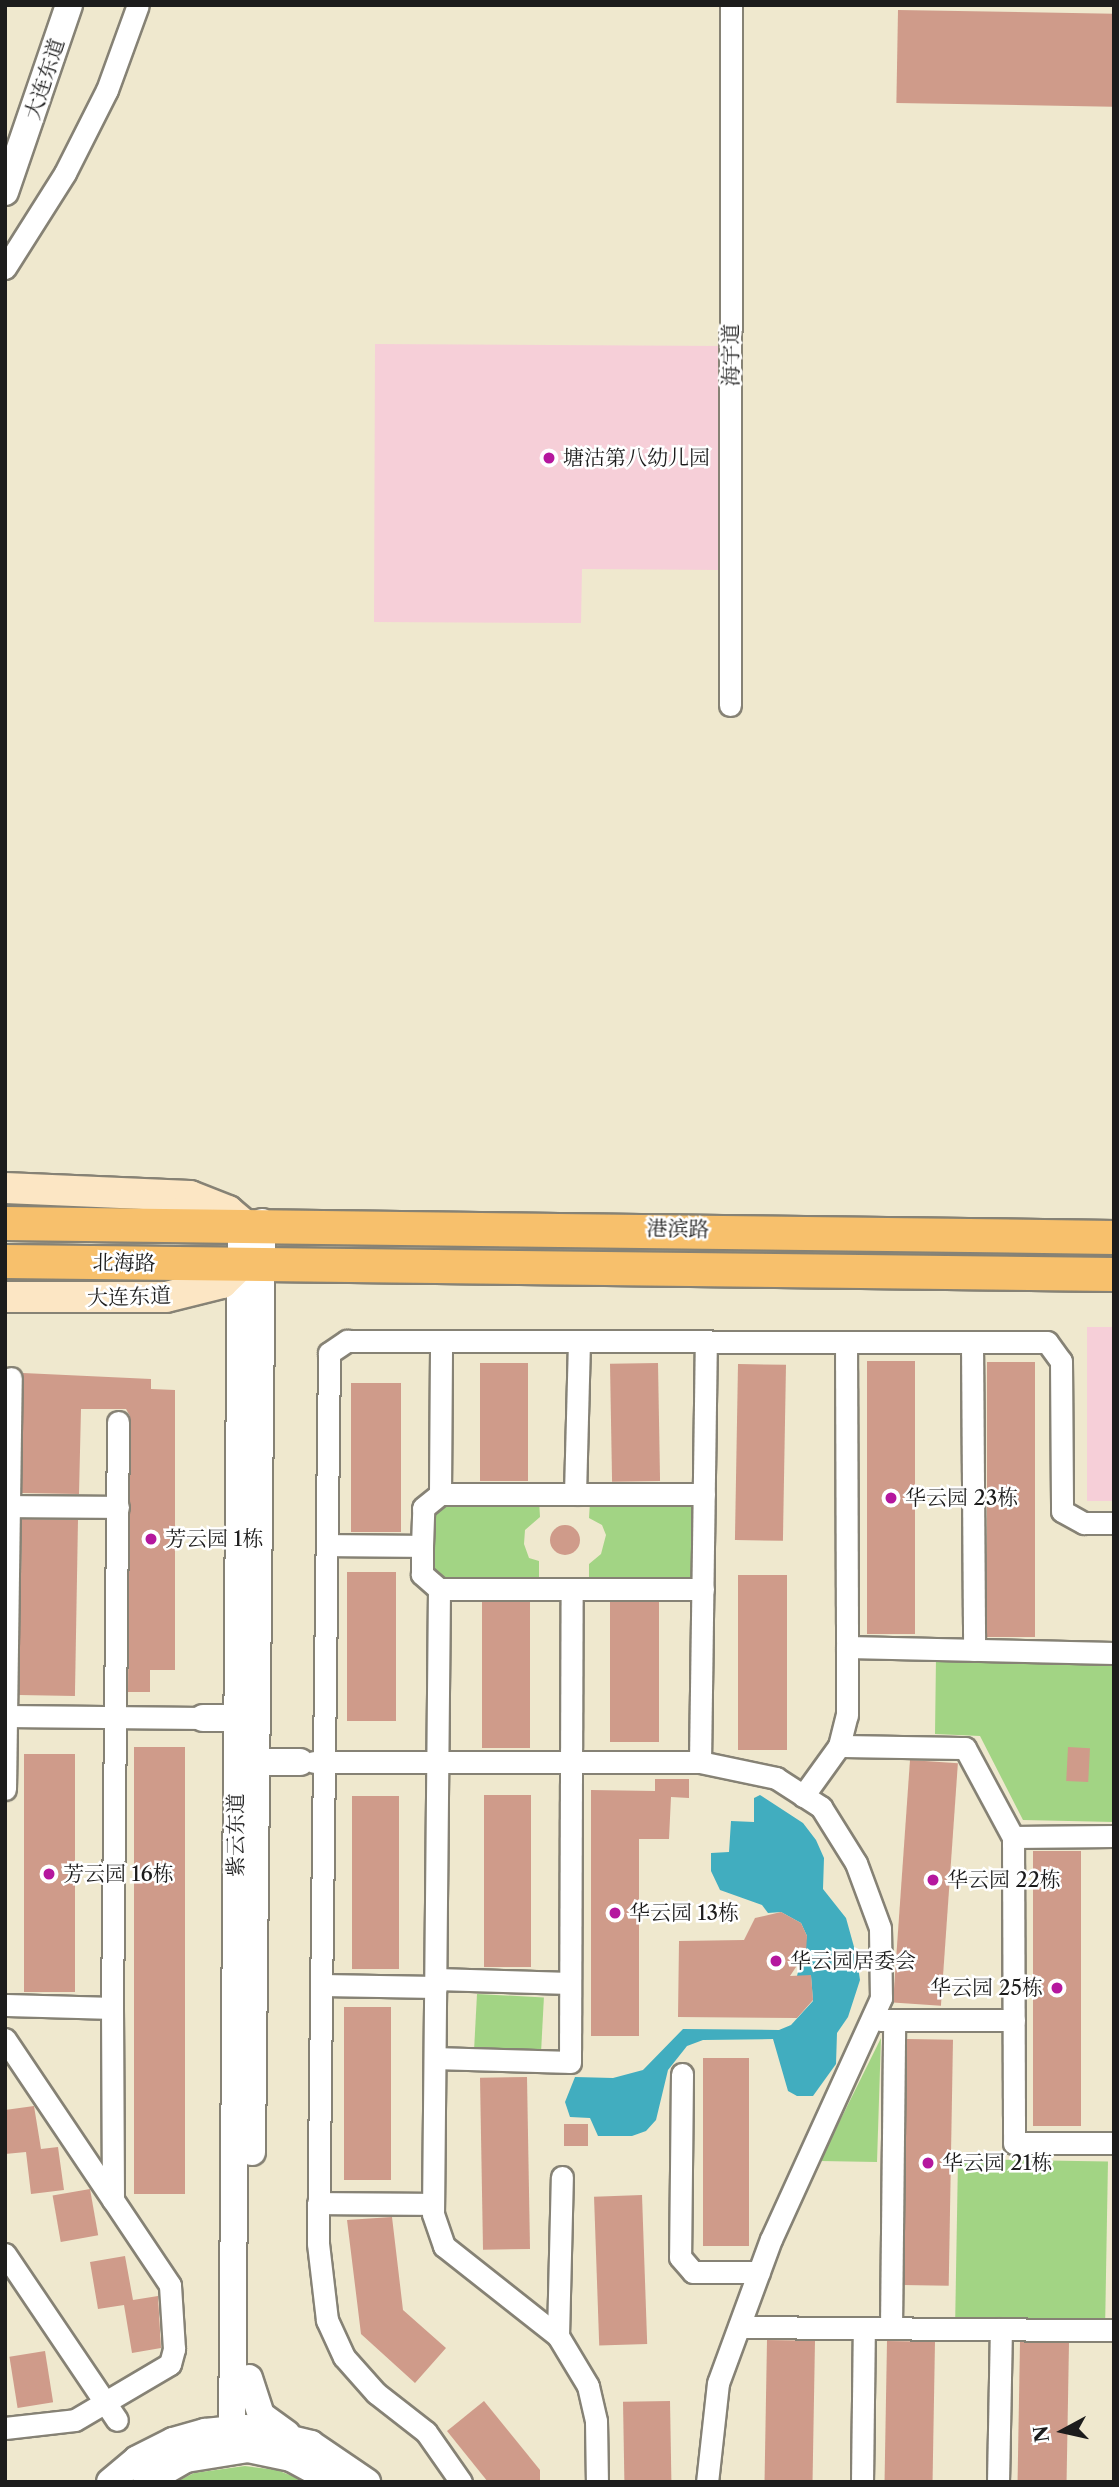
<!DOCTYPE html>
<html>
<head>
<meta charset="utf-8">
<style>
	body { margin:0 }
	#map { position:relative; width:1119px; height:2487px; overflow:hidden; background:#efe8ce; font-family:"Libre Caslon Text","Noto Serif SC",serif }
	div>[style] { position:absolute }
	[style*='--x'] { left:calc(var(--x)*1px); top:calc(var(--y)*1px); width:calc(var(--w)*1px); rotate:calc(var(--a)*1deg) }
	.built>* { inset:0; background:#f6cfd8; transform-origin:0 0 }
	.green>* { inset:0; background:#a2d484; transform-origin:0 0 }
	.water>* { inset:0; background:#41adbf }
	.building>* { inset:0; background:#cf9b8a; transform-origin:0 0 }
	.round { border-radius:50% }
	.roads { filter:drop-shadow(2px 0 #868275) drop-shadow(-2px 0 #868275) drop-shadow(0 2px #868275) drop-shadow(0 -2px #868275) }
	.minor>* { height:21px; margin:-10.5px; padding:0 10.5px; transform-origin:10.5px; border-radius:10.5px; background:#fff }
	.tertiary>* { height:26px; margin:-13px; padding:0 13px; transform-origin:13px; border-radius:13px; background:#fff }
	.secondary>* { height:30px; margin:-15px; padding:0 15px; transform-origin:15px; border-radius:15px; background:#fce6c4 }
	.primary>* { height:33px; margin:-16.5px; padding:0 16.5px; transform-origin:16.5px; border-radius:16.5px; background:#f7c06c }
	.dots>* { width:19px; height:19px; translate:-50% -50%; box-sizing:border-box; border:4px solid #fff; border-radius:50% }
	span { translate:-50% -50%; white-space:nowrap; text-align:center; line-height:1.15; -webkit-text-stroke:5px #fff; paint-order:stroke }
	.street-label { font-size:21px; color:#1c1c1c }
	.poi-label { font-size:21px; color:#1c1c1c }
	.left { translate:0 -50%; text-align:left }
	.right { translate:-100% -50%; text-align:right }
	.frame { position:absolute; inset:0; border:7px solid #1c1c1c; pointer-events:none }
	.north { position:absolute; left:1028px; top:2396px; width:70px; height:70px; -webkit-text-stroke:5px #fff; paint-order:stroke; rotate:262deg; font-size:19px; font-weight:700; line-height:28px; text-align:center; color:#1c1c1c }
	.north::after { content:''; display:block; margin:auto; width:24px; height:32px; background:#1c1c1c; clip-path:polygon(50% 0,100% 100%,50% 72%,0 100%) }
</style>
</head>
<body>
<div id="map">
	<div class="built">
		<i style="clip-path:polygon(375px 344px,723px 346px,722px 570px,582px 569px,581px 623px,374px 622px)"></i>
		<i style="left:1087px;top:1327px;width:27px;height:174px"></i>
	</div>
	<div class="green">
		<i style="clip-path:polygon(539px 1500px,540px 1517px,525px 1530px,524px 1544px,529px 1558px,539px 1561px,539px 1578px,443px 1577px,432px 1566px,433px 1514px,445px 1502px)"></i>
		<i style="clip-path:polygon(694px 1501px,694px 1578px,589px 1578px,589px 1564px,601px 1554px,606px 1535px,602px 1525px,589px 1518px,590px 1502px)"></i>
		<i style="clip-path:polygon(936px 1657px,1114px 1662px,1114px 1822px,1023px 1820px,980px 1736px,935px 1734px)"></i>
		<i style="left:477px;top:1994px;width:67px;height:53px;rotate:3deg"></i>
		<i style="clip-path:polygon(881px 2038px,877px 2162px,820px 2161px)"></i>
		<i style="left:958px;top:2159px;width:150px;height:160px;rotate:1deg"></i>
		<i style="clip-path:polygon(245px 2466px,277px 2470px,307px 2482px,176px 2482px,194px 2473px)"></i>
	</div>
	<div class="water">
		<i style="clip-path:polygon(760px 1795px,803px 1823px,816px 1840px,824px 1858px,823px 1889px,846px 1918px,856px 1954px,860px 1980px,848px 2017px,837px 2033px,836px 2064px,813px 2096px,797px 2096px,788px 2091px,773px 2039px,703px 2040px,687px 2046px,668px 2070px,656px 2120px,646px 2131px,632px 2136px,598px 2136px,590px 2118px,570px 2117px,565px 2102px,575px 2077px,613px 2078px,643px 2070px,683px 2029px,779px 2030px,791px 2025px,813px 2001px,811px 1976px,797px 1976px,807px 1936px,801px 1923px,781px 1912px,768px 1913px,762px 1905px,720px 1890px,711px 1871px,711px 1853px,729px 1852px,731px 1821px,754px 1822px,754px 1798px)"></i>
	</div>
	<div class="building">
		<i style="left:898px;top:10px;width:216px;height:93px;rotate:1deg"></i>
		<i style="left:867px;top:1361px;width:48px;height:273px"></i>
		<i style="left:987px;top:1362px;width:48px;height:275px"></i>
		<i style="left:480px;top:1363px;width:48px;height:118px"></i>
		<i style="left:658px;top:1363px;width:118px;height:48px;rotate:89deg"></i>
		<i style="left:738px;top:1364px;width:48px;height:176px;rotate:1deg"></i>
		<i style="clip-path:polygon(23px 1373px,151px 1379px,151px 1389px,175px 1390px,175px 1670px,150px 1670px,150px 1692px,128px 1692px,130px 1416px,126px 1409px,81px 1409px,79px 1494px,22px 1493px)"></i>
		<i style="left:351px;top:1383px;width:50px;height:149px"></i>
		<i style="left:22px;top:1519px;width:56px;height:176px;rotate:1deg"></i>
		<i class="round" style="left:550px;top:1525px;width:30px;height:30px"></i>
		<i style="left:347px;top:1572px;width:49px;height:149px"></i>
		<i style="left:738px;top:1575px;width:49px;height:175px"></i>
		<i style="left:482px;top:1602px;width:48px;height:146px"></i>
		<i style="left:610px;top:1602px;width:49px;height:140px"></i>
		<i style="left:134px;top:1747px;width:51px;height:447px"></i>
		<i style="left:1068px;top:1747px;width:22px;height:34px;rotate:3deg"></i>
		<i style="left:24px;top:1754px;width:51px;height:238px"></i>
		<i style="left:910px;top:1760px;width:48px;height:243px;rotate:4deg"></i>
		<i style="clip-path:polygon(655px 1779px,689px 1779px,689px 1798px,671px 1797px,669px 1839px,639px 1839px,639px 2036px,591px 2036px,591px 1790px,655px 1791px)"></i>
		<i style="left:484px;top:1795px;width:47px;height:172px"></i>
		<i style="left:352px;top:1796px;width:47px;height:173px"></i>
		<i style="left:1033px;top:1851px;width:48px;height:275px"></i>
		<i style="clip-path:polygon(781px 1912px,801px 1923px,807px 1936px,806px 1952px,790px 1976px,811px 1975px,813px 2000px,797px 2018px,678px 2017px,679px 1941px,744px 1940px,755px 1918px)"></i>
		<i style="left:391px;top:2007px;width:173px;height:47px;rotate:90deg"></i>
		<i style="left:907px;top:2039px;width:46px;height:246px;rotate:1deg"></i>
		<i style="left:703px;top:2058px;width:46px;height:188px"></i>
		<i style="left:527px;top:2077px;width:172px;height:47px;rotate:89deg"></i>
		<i style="clip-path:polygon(34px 2106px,41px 2149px,58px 2147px,64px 2190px,31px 2194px,26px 2152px,5px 2154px,5px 2110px)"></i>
		<i style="left:564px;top:2124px;width:24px;height:22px"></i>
		<i style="left:90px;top:2189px;width:47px;height:38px;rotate:80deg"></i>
		<i style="left:642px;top:2195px;width:149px;height:48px;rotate:88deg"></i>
		<i style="clip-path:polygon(392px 2217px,403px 2310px,446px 2348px,415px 2383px,361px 2334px,347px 2220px)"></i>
		<i style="clip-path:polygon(125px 2256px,133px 2300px,158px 2296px,161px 2348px,132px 2353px,124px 2305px,98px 2309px,90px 2262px)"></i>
		<i style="left:767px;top:2340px;width:48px;height:142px;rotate:1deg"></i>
		<i style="left:887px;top:2341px;width:48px;height:141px;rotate:1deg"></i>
		<i style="left:1020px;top:2342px;width:49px;height:140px;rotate:1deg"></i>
		<i style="left:45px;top:2351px;width:52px;height:36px;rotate:81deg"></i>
		<i style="clip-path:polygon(484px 2401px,540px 2470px,540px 2482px,488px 2482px,447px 2431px)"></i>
		<i style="left:670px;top:2401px;width:81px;height:47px;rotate:89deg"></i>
	</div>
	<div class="roads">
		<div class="minor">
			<i style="--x:5;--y:268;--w:112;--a:-57.7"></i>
			<i style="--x:65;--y:173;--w:93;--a:-63.2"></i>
			<i style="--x:107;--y:90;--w:90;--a:-70"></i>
			<i style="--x:730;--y:705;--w:700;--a:-89.92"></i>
			<i style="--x:846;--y:1342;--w:305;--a:89.8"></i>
			<i style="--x:972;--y:1342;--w:308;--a:89.6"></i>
			<i style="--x:440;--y:1494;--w:153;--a:-89.6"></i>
			<i style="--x:575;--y:1494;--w:152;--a:-88.5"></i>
			<i style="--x:5;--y:1506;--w:113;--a:0.5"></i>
			<i style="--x:328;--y:1545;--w:94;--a:0.6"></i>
			<i style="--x:439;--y:1589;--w:625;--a:90.55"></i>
			<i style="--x:433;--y:2214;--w:34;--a:71"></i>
			<i style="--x:444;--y:2246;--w:145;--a:38.3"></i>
			<i style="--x:558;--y:2336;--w:58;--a:59"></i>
			<i style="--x:588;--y:2386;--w:36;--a:77"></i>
			<i style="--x:596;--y:2421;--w:61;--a:89.1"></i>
			<i style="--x:703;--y:1589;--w:264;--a:180"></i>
			<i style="--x:439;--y:1589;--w:23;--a:-139"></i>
			<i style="--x:422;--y:1574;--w:28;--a:-90"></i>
			<i style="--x:422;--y:1546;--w:38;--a:-88"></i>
			<i style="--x:423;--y:1508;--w:22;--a:-39"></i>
			<i style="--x:440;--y:1494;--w:264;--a:0"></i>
			<i style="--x:5;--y:1716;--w:198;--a:0.6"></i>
			<i style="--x:839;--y:1746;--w:126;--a:0.9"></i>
			<i style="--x:965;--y:1748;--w:101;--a:61.7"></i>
			<i style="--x:1013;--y:1837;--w:101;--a:-0.6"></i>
			<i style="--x:314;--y:1762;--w:386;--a:0"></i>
			<i style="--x:700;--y:1762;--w:78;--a:11.9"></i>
			<i style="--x:776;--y:1778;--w:54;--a:32.8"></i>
			<i style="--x:821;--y:1807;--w:66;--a:58"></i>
			<i style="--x:856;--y:1863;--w:69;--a:69.7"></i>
			<i style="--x:880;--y:1928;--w:70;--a:89.2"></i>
			<i style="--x:881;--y:1998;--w:265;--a:114.5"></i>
			<i style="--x:771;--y:2239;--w:153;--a:110.2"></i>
			<i style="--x:718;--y:2383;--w:100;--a:96.3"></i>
			<i style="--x:700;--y:1762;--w:420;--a:-89.2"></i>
			<i style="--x:5;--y:1789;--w:411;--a:-89.2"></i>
			<i style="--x:803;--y:1796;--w:62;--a:-54.2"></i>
			<i style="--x:839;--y:1746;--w:32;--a:-76"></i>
			<i style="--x:847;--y:1715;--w:68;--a:-90"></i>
			<i style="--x:847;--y:1647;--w:267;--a:1.3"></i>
			<i style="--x:1013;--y:1837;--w:306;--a:89.8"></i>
			<i style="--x:1014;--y:2143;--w:100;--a:0"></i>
			<i style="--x:436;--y:1979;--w:134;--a:1.7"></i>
			<i style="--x:322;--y:1985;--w:114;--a:1"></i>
			<i style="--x:5;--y:2005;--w:107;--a:1.6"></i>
			<i style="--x:112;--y:2008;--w:192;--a:89.7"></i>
			<i style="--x:113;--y:2200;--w:194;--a:-123.9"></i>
			<i style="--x:112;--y:2008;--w:586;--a:-89.41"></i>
			<i style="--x:880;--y:2020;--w:134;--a:0"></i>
			<i style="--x:435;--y:2058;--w:135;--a:1.7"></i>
			<i style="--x:570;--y:2062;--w:473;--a:-89.8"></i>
			<i style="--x:682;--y:2074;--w:183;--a:90.6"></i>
			<i style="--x:680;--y:2257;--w:20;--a:49"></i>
			<i style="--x:693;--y:2272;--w:66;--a:0"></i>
			<i style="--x:318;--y:2203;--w:115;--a:0.5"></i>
			<i style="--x:5;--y:2254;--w:200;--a:56"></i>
			<i style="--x:739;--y:2327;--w:375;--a:0.5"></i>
			<i style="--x:891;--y:2328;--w:308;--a:-89.4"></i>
			<i style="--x:558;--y:2336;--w:159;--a:-88.6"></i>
			<i style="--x:5;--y:2428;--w:70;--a:-6.5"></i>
			<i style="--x:75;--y:2420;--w:110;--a:-30.5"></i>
			<i style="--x:170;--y:2364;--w:16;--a:-75"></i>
			<i style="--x:174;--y:2349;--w:64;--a:-93.6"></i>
			<i style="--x:170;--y:2285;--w:102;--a:-123.8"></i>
			<i style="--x:461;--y:2482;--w:61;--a:-125"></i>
			<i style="--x:426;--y:2432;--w:63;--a:-142"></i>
			<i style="--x:376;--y:2393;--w:48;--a:-131.6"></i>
			<i style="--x:344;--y:2357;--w:41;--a:-114.7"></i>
			<i style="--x:327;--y:2320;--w:78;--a:-96.7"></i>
			<i style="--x:318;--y:2243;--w:890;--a:-89.29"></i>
			<i style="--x:329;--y:1353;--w:22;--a:-34"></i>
			<i style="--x:347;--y:1341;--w:700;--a:0.08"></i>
			<i style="--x:1047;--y:1342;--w:24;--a:54"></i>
			<i style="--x:1061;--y:1361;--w:150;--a:89.6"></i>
			<i style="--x:1062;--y:1511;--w:25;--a:29"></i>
			<i style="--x:1084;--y:1523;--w:30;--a:0"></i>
			<i style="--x:862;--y:2482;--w:154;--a:-89.3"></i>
			<i style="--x:998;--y:2482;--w:153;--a:-88.9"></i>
		</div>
		<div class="tertiary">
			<i style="--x:5;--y:192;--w:198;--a:-71.1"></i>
			<i style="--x:203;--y:1718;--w:50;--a:0"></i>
			<i style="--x:242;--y:1762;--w:58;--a:0"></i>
			<i style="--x:252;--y:2152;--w:930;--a:-89.38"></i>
			<i style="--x:249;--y:2378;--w:39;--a:72"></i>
			<i style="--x:261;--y:2415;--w:32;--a:36"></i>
			<i style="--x:232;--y:2449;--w:1227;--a:-89.58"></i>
			<i style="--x:110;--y:2482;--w:35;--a:-40"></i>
			<i style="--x:137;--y:2459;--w:40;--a:-26.6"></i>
			<i style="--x:173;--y:2441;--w:33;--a:-16"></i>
			<i style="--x:205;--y:2432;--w:40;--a:-5.7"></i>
			<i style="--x:245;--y:2428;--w:68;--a:13.6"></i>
			<i style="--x:311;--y:2444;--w:68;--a:34.2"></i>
			<i style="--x:146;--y:2482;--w:46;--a:-29.9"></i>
			<i style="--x:186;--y:2459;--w:63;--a:-9.2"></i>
			<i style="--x:248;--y:2449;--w:44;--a:11.8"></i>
			<i style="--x:291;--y:2458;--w:50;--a:28.6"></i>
		</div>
		<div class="secondary">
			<i style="--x:5;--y:1188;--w:185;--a:2.5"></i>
			<i style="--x:190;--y:1196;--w:41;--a:21.5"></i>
			<i style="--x:228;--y:1211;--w:17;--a:40"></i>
			<i style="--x:5;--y:1297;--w:161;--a:0"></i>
			<i style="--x:166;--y:1297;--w:58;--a:-14"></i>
			<i style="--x:222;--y:1283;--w:28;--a:-44"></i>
		</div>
		<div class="primary">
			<i style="--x:5;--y:1223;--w:1109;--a:0.72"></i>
			<i style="--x:5;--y:1261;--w:1109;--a:0.67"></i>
		</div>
	</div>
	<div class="dots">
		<i style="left:549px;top:458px;background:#b5179e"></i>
		<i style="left:891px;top:1498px;background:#b5179e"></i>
		<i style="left:151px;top:1539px;background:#b5179e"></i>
		<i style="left:49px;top:1874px;background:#b5179e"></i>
		<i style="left:933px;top:1880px;background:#b5179e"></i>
		<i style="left:615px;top:1913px;background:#b5179e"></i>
		<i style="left:776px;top:1961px;background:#b5179e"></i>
		<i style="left:1057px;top:1988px;background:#b5179e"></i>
		<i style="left:928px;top:2163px;background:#b5179e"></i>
	</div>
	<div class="street-label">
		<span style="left:45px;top:79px;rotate:-72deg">大连东道</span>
		<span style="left:731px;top:355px;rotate:-90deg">海宇道</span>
		<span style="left:678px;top:1229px;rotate:1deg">港滨路</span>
		<span style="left:124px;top:1263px;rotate:1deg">北海路</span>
		<span style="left:129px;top:1297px;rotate:-2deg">大连东道</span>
		<span style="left:236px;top:1835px;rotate:-90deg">紫云东道</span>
	</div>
	<div class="poi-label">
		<span class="left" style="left:563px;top:458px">塘沽第八幼儿园</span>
		<span class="left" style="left:905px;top:1498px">华云园 23栋</span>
		<span class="left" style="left:165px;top:1539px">芳云园 1栋</span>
		<span class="left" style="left:63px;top:1874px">芳云园 16栋</span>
		<span class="left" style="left:947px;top:1880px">华云园 22栋</span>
		<span class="left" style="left:629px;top:1913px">华云园 13栋</span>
		<span class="left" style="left:790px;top:1961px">华云园居委会</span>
		<span class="right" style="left:1043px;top:1988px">华云园 25栋</span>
		<span class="left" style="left:942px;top:2163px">华云园 21栋</span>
	</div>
	<div class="frame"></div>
	<div class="north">N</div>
</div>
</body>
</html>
